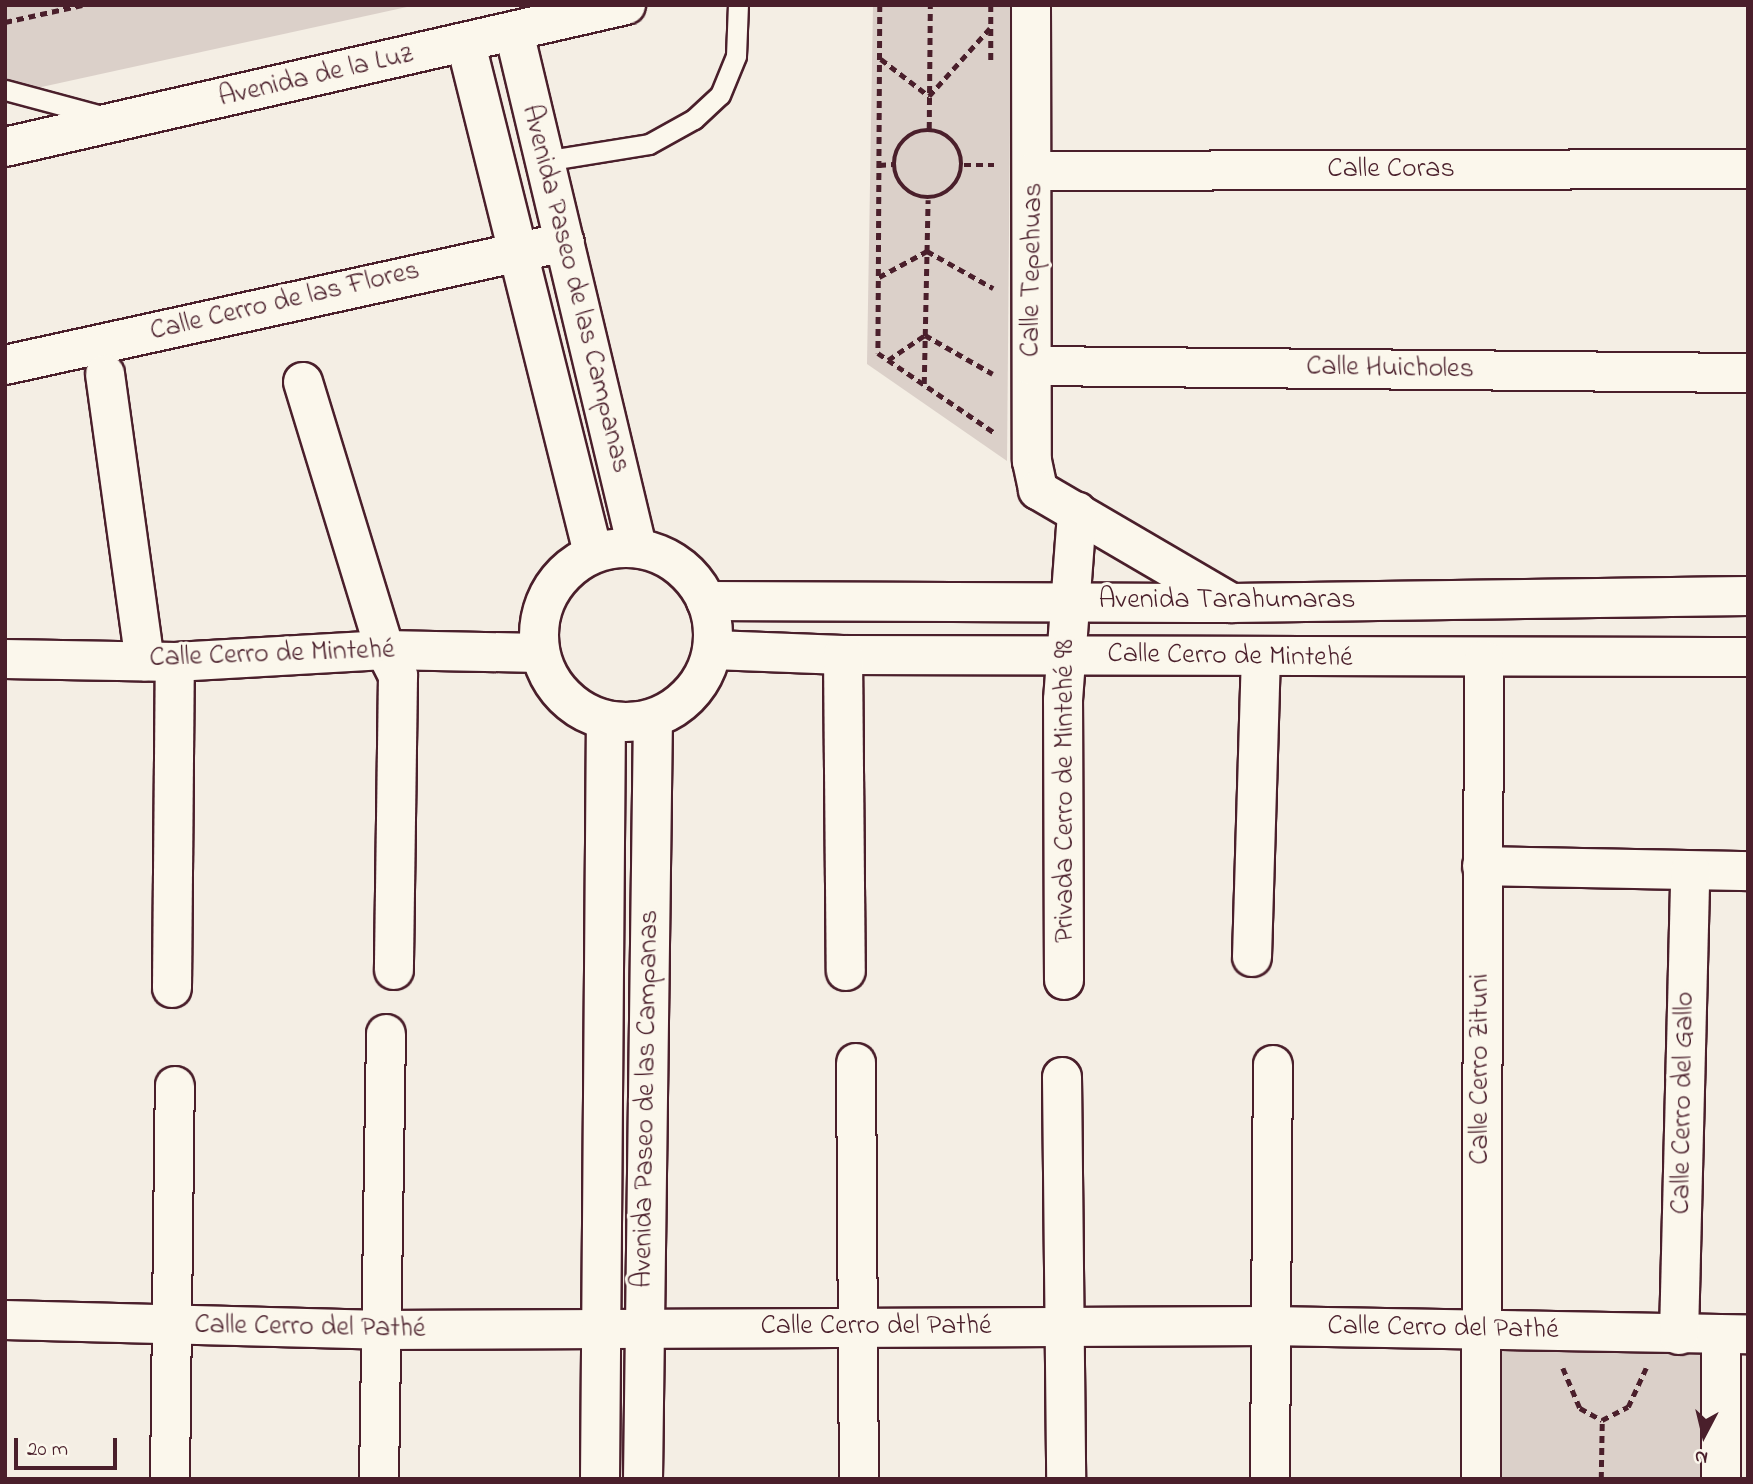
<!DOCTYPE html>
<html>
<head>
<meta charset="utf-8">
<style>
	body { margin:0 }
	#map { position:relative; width:1753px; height:1484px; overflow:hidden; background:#f4eee4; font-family:"Indie Flower",sans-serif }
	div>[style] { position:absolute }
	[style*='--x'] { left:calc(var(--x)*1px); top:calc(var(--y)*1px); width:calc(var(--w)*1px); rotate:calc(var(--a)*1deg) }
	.green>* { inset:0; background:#dbd0c9; transform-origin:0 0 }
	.path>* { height:4.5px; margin-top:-2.25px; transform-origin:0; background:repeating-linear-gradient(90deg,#4a1f2b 0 7px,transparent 0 12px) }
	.path>.ring { margin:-2.25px; padding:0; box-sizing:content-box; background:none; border:4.5px solid #4a1f2b; border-radius:50% }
	.roads { filter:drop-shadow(2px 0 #4a1f2b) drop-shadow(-2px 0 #4a1f2b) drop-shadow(0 2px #4a1f2b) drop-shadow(0 -2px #4a1f2b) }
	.service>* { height:19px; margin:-9.5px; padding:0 9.5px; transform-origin:9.5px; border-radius:9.5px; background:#fbf7ec }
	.minor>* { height:38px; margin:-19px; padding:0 19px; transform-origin:19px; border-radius:19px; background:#fbf7ec }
	.minor>.ring { margin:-19px; padding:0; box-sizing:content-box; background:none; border:38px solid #fbf7ec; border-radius:50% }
	.secondary>* { height:38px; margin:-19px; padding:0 19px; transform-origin:19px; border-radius:19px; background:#fbf7ec }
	span { translate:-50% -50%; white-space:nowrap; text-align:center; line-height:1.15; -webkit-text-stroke:6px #fbf7ec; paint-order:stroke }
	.street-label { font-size:28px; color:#4a1f2b }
	.frame { position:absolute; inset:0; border:7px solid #4a1f2b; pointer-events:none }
	.north { position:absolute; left:1669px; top:1400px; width:70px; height:70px; -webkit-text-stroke:5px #fbf7ec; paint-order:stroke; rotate:187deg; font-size:19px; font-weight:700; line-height:28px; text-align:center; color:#4a1f2b }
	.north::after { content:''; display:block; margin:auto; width:24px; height:32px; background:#4a1f2b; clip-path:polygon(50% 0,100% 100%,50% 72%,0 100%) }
	.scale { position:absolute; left:14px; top:1438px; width:103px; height:32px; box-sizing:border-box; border:4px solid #4a1f2b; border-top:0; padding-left:9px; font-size:21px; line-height:24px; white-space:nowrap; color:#4a1f2b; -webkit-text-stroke:5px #fbf7ec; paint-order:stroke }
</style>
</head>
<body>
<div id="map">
	<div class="green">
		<i style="clip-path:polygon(5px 5px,416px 5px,5px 95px)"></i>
		<i style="clip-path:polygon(873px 5px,1011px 5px,1007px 461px,867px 364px)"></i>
		<i style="left:1492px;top:1348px;width:217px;height:131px;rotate:2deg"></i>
	</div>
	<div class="path">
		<i style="--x:880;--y:5;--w:348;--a:90.3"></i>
		<i style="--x:878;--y:353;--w:142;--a:34.4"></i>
		<i style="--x:991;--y:5;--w:55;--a:90"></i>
		<i style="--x:5;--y:22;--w:79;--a:-12.4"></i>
		<i style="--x:881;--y:59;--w:61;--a:37.6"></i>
		<i style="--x:929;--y:96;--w:91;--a:-48.1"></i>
		<i style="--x:929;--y:129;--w:124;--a:-89.5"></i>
		<i class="ring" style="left:894px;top:130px;width:63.5px;height:63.5px"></i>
		<i style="--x:879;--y:165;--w:14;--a:-4"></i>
		<i style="--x:964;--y:165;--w:30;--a:0"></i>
		<i style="--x:879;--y:277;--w:55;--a:-28.4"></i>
		<i style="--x:927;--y:251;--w:76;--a:29.3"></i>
		<i style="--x:888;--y:360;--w:45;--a:-34"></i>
		<i style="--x:925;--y:335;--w:78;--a:29.8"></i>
		<i style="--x:924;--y:384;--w:184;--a:-88.8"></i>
		<i style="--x:1563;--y:1368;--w:43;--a:67"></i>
		<i style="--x:1580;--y:1408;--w:25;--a:29"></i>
		<i style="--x:1602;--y:1420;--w:29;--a:-27"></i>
		<i style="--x:1628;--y:1407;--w:43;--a:-65.2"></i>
		<i style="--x:1601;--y:1479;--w:59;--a:-89"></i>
	</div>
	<div class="roads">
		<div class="service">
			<i style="--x:5;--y:90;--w:105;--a:15"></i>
			<i style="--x:544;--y:161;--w:106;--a:-9.2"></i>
			<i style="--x:649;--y:144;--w:51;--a:-29.1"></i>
			<i style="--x:694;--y:119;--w:35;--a:-43"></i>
			<i style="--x:720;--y:95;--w:42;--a:-67.7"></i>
			<i style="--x:736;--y:56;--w:51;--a:-87.8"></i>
		</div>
		<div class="minor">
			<i style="--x:1031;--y:5;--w:456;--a:89.9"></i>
			<i style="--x:1032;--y:461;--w:30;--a:78"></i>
			<i style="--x:1038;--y:490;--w:224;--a:30.3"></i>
			<i style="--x:514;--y:32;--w:529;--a:76.57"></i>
			<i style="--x:466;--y:44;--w:525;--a:75.99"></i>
			<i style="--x:1034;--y:171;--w:714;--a:-0.16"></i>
			<i style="--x:5;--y:365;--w:573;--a:-12.39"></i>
			<i style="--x:1032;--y:366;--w:716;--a:0.56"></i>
			<i style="--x:105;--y:374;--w:290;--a:82.1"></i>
			<i style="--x:303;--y:382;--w:280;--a:73"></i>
			<i style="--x:385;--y:650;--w:29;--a:63"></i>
			<i style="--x:398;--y:676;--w:294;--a:90.8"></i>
			<i class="ring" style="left:539px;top:548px;width:136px;height:136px"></i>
			<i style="--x:706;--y:601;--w:526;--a:0.22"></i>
			<i style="--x:1232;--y:603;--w:516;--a:-0.78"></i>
			<i style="--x:713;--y:650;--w:130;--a:2.2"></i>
			<i style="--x:843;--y:655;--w:905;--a:0.13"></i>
			<i style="--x:843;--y:655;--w:316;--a:89.5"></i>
			<i style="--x:5;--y:659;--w:170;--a:1"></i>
			<i style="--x:175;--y:662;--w:210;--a:-3.3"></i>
			<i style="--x:385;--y:650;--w:154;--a:1.1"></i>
			<i style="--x:1482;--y:866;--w:266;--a:1.1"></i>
			<i style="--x:1252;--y:957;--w:299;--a:-88.3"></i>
			<i style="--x:1064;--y:980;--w:280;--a:-90.2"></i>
			<i style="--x:1063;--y:700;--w:189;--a:-85.7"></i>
			<i style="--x:172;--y:988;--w:326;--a:-89.5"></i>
			<i style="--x:856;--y:1063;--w:416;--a:89.6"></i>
			<i style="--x:1062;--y:1077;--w:402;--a:89.4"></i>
			<i style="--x:5;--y:1320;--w:377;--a:1.5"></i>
			<i style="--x:382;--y:1330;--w:886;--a:-0.26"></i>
			<i style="--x:1268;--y:1326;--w:480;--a:1"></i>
			<i style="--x:1679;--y:1335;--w:464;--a:-88.6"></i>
			<i style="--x:170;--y:1479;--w:393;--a:-89.3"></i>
			<i style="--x:379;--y:1479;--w:445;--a:-89.1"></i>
			<i style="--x:600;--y:1479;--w:758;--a:-89.55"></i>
			<i style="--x:643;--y:1479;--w:760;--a:-89.25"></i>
			<i style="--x:1270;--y:1479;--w:414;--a:-89.6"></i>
			<i style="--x:1481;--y:1479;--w:819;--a:-89.79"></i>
			<i style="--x:1721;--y:1479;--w:144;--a:-90"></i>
		</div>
		<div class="secondary">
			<i style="--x:5;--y:147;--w:637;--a:-12.88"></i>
		</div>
	</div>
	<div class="street-label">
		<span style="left:316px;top:77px;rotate:-13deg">Avenida de la Luz</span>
		<span style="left:1391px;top:170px">Calle Coras</span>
		<span style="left:1033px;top:270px;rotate:-89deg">Calle Tepehuas</span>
		<span style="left:575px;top:289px;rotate:76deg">Avenida Paseo de las Campanas</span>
		<span style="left:285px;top:302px;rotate:-13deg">Calle Cerro de las Flores</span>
		<span style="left:1390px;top:369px;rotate:1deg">Calle Huicholes</span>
		<span style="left:1227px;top:601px">Avenida Tarahumaras</span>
		<span style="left:272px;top:655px;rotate:-2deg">Calle Cerro de Mintehé</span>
		<span style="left:1230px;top:657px;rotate:1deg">Calle Cerro de Mintehé</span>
		<span style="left:1066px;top:791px;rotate:-90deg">Privada Cerro de Mintehé 98</span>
		<span style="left:1481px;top:1069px;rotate:-90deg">Calle Cerro Zituni</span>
		<span style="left:647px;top:1099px;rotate:-89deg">Avenida Paseo de las Campanas</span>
		<span style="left:1684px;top:1103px;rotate:-89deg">Calle Cerro del Gallo</span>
		<span style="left:876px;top:1327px">Calle Cerro del Pathé</span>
		<span style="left:310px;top:1328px;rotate:1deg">Calle Cerro del Pathé</span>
		<span style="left:1443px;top:1329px;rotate:1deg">Calle Cerro del Pathé</span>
	</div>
	<div class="frame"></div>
	<div class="north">N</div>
	<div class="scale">20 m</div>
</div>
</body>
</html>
